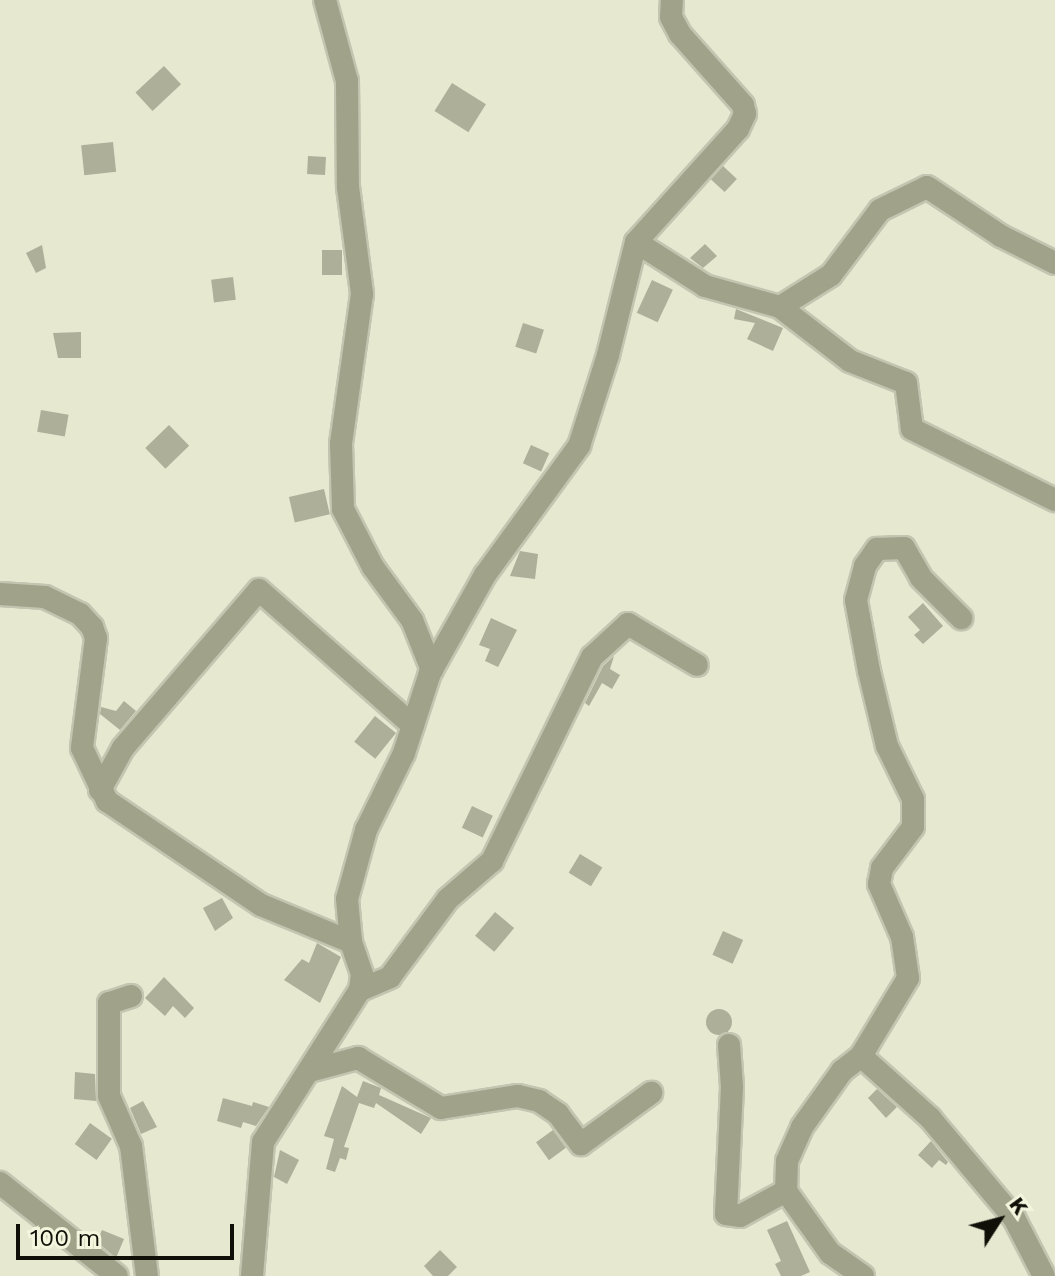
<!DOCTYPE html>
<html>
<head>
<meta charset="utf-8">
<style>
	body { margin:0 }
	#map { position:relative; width:1055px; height:1276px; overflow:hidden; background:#e6e8d0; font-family:"Work Sans",sans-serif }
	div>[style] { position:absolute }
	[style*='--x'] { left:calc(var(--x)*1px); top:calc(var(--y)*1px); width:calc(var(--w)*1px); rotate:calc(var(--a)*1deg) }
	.building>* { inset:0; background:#adaf99; transform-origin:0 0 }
	.round { border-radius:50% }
	.roads { filter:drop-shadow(2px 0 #c4c5b0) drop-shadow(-2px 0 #c4c5b0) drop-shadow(0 2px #c4c5b0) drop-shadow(0 -2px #c4c5b0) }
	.minor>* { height:22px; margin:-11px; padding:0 11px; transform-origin:11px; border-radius:11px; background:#a0a289 }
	span { translate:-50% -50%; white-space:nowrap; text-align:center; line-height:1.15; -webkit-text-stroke:6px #f3f5dd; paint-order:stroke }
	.north { position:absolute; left:959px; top:1180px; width:80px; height:80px; -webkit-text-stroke:6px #f3f5dd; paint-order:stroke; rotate:54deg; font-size:22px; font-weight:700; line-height:32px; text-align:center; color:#101008 }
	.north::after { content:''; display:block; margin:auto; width:28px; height:36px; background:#101008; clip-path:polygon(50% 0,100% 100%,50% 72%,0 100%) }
	.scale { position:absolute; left:16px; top:1224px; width:218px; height:36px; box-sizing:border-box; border:4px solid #101008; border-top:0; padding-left:10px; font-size:24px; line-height:28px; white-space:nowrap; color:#101008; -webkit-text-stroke:6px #f3f5dd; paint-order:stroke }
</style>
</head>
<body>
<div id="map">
	<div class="building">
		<i style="left:164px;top:66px;width:25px;height:39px;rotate:47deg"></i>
		<i style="left:452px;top:83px;width:40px;height:33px;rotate:32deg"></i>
		<i style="left:113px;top:142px;width:30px;height:32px;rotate:84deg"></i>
		<i style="left:308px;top:156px;width:18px;height:18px;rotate:3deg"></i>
		<i style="left:723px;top:166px;width:19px;height:18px;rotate:43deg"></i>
		<i style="clip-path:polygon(705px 244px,717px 256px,703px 268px,690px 258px)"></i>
		<i style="clip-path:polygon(42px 245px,46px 268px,36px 273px,26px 253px)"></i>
		<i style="left:322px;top:250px;width:20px;height:25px"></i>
		<i style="left:233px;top:277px;width:23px;height:22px;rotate:83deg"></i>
		<i style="left:652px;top:280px;width:23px;height:36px;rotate:25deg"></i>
		<i style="clip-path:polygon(736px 309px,783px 328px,773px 351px,747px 339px,755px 323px,734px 319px)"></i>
		<i style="left:523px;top:323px;width:22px;height:25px;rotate:18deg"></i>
		<i style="clip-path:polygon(81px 332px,81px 358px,58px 358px,53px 333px)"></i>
		<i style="left:41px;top:410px;width:28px;height:22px;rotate:10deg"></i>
		<i style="left:169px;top:425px;width:29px;height:33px;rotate:46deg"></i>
		<i style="left:531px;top:445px;width:20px;height:20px;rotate:24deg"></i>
		<i style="left:324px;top:489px;width:26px;height:36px;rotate:77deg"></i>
		<i style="clip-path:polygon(520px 551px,538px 554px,535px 579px,510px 576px)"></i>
		<i style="clip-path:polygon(923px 603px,943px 626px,923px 644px,914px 635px,920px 630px,908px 617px)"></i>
		<i style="clip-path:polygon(491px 618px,517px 630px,498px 667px,485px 661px,490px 649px,479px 645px)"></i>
		<i style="clip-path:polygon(614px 656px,610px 669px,620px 675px,612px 689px,602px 683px,589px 706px,585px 703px,603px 666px)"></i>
		<i style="clip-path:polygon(124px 701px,136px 711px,120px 730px,100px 714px,101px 707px,116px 711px)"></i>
		<i style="left:375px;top:716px;width:27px;height:33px;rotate:39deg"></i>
		<i style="left:472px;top:806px;width:23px;height:24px;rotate:25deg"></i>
		<i style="left:580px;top:854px;width:26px;height:22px;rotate:31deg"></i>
		<i style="clip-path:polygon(222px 898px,233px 918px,215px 931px,203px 908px)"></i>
		<i style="left:495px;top:912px;width:25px;height:31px;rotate:40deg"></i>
		<i style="left:723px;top:931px;width:22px;height:26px;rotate:24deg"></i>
		<i style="clip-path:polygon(317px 943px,341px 957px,320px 1003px,284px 980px,302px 959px,309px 963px)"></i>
		<i style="clip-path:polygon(164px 977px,194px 1008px,185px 1018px,173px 1006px,165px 1016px,145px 998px)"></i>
		<i class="round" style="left:706px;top:1009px;width:26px;height:26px"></i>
		<i style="clip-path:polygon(75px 1072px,95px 1074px,96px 1101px,74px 1099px)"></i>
		<i style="clip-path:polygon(363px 1081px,381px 1088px,379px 1095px,431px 1118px,421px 1134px,376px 1103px,374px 1108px,359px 1103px,344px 1147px,349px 1148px,346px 1160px,340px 1158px,335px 1172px,326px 1169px,334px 1139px,324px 1136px,342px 1086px,357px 1097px)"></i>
		<i style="clip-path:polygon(877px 1089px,897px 1107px,886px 1118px,868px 1098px)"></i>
		<i style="clip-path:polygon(223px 1098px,252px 1106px,253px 1102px,269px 1107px,256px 1126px,243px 1122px,241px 1128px,217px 1121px)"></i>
		<i style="clip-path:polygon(143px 1101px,157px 1127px,141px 1134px,130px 1108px)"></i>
		<i style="left:90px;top:1123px;width:27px;height:26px;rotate:36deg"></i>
		<i style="left:553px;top:1130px;width:22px;height:21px;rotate:54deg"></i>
		<i style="clip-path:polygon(931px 1141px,948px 1162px,946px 1165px,939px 1160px,932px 1168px,918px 1155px)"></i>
		<i style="clip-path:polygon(280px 1150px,299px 1160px,287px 1184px,274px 1177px)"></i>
		<i style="clip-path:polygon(787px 1221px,810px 1272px,801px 1276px,781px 1276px,775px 1264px,781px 1261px,767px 1230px)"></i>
		<i style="clip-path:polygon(102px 1230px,124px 1239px,116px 1258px,97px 1242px)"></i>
		<i style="clip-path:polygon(440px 1250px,457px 1267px,448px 1276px,433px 1276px,424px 1266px)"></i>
	</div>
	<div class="roads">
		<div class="minor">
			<i style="--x:325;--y:0;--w:84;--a:74.8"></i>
			<i style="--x:347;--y:81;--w:106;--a:89.5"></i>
			<i style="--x:348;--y:187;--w:108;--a:82.5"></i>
			<i style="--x:362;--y:294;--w:151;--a:98"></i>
			<i style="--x:341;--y:444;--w:65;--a:88.2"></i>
			<i style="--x:343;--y:509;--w:65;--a:62.7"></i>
			<i style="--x:373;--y:567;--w:66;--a:53.7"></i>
			<i style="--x:412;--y:620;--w:54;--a:68.2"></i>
			<i style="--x:636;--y:242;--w:82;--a:32.5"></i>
			<i style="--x:705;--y:286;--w:78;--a:15.6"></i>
			<i style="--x:780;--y:307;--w:88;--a:37.6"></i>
			<i style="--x:850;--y:361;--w:60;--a:21.4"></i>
			<i style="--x:906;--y:383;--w:46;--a:82.6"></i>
			<i style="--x:912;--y:429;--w:160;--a:26.4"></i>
			<i style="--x:780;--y:307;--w:60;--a:-32.1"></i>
			<i style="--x:831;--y:275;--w:81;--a:-53"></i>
			<i style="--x:880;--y:210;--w:52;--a:-26.1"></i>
			<i style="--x:927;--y:187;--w:89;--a:33.5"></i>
			<i style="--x:1001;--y:236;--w:60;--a:26.6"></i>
			<i style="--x:0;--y:594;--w:45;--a:3.8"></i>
			<i style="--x:45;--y:597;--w:39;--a:26"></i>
			<i style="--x:80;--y:614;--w:18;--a:47"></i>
			<i style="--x:92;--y:627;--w:12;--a:70"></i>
			<i style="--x:96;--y:638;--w:111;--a:97.3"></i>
			<i style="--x:82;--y:748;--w:59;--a:64.7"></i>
			<i style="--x:107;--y:801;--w:186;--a:34"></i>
			<i style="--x:261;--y:905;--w:97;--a:22.3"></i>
			<i style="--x:100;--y:790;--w:48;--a:-61.3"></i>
			<i style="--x:123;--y:748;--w:208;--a:-49.3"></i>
			<i style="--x:259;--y:590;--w:205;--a:41.4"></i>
			<i style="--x:360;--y:990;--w:33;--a:-23"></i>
			<i style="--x:390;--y:977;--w:97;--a:-53.4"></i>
			<i style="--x:448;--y:899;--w:58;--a:-40.8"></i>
			<i style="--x:492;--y:861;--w:227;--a:-63.9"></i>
			<i style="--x:592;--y:657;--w:49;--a:-42.5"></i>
			<i style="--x:628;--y:624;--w:80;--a:30.7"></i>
			<i style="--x:131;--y:996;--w:23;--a:162"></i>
			<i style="--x:109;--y:1003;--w:93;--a:90"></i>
			<i style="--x:109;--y:1096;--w:55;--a:66.3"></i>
			<i style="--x:131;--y:1146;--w:131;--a:83"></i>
			<i style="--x:729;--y:1045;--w:42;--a:85.9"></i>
			<i style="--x:732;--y:1087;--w:127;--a:92.7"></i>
			<i style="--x:726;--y:1214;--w:14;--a:8"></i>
			<i style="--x:740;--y:1216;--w:52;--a:-28.5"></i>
			<i style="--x:861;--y:1056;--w:93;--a:41.9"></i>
			<i style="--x:930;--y:1118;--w:131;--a:50"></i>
			<i style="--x:1014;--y:1218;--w:65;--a:62.7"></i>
			<i style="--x:309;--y:1071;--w:51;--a:-14.9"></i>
			<i style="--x:358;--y:1058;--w:97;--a:31.1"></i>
			<i style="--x:441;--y:1108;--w:78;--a:-8.9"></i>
			<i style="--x:518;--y:1096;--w:22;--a:13"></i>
			<i style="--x:539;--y:1101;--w:23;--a:34"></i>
			<i style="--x:558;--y:1114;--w:38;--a:53"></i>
			<i style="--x:581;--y:1144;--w:87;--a:-36.1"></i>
			<i style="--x:0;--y:1183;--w:149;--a:38.5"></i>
			<i style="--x:252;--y:1276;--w:134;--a:-85.3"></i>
			<i style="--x:263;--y:1142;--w:180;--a:-57.5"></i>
			<i style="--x:360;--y:990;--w:16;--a:-83"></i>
			<i style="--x:362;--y:974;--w:34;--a:-109"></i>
			<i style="--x:351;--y:942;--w:43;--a:-95.3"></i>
			<i style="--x:347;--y:899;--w:72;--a:-74.6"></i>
			<i style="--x:366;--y:830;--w:86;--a:-63.7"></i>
			<i style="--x:404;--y:753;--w:84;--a:-72"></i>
			<i style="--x:430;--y:673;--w:112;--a:-60.7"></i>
			<i style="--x:485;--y:575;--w:160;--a:-53.9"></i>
			<i style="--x:579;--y:446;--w:96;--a:-72.3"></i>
			<i style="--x:608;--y:355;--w:116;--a:-76.1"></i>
			<i style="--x:636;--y:242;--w:152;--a:-47.9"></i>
			<i style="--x:738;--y:129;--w:17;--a:-65"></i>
			<i style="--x:745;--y:114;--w:9;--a:-103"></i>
			<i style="--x:743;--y:105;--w:95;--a:-131.6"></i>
			<i style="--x:680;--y:34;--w:19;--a:-118"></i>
			<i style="--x:671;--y:17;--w:17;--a:-87"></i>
			<i style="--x:863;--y:1276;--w:40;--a:-145.1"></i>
			<i style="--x:830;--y:1253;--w:76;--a:-125.4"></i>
			<i style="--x:786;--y:1191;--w:30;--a:-88"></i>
			<i style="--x:787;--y:1161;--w:37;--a:-66"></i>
			<i style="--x:802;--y:1127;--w:69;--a:-54.5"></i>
			<i style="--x:842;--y:1071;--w:24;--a:-38"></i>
			<i style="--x:861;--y:1056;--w:91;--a:-58.9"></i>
			<i style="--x:908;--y:978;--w:41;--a:-98.3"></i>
			<i style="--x:902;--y:937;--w:58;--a:-113.5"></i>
			<i style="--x:879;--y:884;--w:16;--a:-79"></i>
			<i style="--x:882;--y:868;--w:51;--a:-52.9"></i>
			<i style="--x:913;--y:827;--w:28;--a:-90"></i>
			<i style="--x:913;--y:799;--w:59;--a:-116.1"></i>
			<i style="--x:887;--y:746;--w:77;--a:-103.5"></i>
			<i style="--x:869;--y:671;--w:72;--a:-100.4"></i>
			<i style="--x:856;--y:600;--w:35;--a:-75"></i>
			<i style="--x:865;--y:566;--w:21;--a:-55"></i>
			<i style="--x:877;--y:549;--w:27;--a:-2"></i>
			<i style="--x:904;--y:548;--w:34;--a:60"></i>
			<i style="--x:921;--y:578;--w:57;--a:45"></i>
		</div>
	</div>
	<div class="north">K</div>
	<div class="scale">100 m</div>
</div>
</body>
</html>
